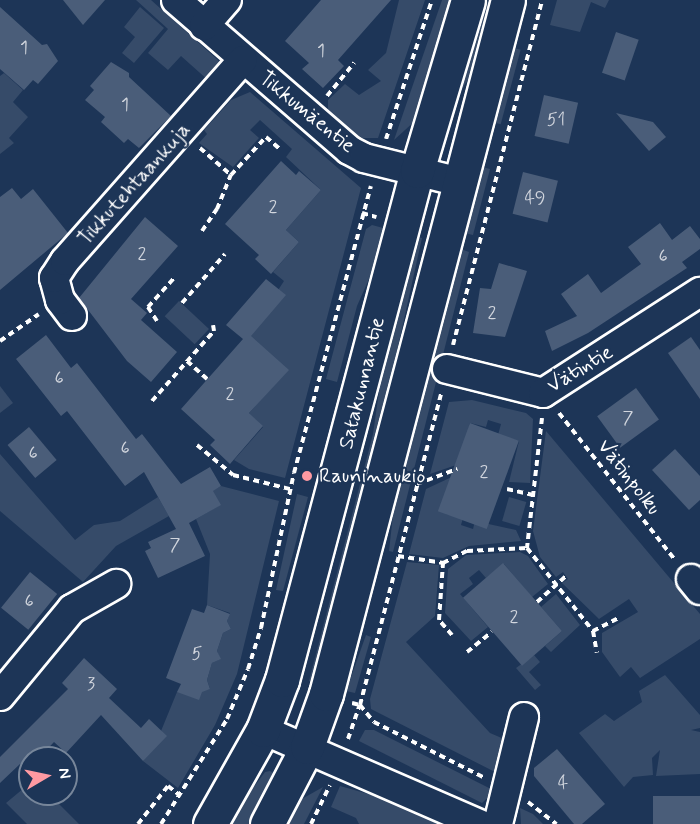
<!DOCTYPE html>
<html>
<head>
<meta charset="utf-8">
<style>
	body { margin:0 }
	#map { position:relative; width:700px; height:824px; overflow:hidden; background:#1d3557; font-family:Mynerve,sans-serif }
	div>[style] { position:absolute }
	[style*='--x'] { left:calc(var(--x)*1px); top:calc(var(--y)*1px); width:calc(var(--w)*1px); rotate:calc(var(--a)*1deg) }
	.green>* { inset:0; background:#364b69; transform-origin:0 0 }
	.building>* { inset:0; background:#4a5d79; transform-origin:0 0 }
	.path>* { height:4px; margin-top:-2px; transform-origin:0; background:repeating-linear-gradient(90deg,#fff 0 6px,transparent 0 10.5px) }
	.roads { filter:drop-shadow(2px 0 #fff) drop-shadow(-2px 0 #fff) drop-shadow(0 2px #fff) drop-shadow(0 -2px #fff) }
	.minor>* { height:28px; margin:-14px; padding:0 14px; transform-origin:14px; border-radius:14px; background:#1d3557 }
	.major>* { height:33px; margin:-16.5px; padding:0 16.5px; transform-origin:16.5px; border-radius:16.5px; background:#1d3557 }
	.dots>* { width:16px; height:16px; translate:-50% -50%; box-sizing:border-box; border:3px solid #1d3557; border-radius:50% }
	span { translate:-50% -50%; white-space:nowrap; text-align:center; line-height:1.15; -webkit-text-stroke:4.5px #1d3557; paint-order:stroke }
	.number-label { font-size:18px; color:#d2d6de }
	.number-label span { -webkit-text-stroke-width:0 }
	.street-label { font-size:21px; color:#fff }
	.poi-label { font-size:21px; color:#fff }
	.left { translate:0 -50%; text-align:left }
	.north { position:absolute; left:18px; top:746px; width:60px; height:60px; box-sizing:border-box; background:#1d3557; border:2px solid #77869a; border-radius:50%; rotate:81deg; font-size:16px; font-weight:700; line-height:24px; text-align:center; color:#fff }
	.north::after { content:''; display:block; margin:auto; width:21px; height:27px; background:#ff9aa2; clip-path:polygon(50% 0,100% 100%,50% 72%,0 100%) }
</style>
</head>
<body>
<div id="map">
	<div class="green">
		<i style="clip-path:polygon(136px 0,151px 0,219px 61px,209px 81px,181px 56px,168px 70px,148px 53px,168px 29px)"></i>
		<i style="clip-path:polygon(399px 0,425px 0,378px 138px,360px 138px,328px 110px,328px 100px,345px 84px,359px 95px,381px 81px,368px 70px,386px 53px)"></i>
		<i style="clip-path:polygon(442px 0,455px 0,416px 120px,394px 140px)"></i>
		<i style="clip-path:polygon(480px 0,495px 0,477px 65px,456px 99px,453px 98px)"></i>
		<i style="clip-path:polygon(557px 0,609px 0,605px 8px,591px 2px,580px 32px,550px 25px)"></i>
		<i style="clip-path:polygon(140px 7px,164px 28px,134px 63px,122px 53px,135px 37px,124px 27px)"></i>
		<i style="left:510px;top:47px;width:11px;height:77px;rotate:15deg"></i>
		<i style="clip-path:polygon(4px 73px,23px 90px,13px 102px,28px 117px,9px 138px,14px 143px,0 154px,0 76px)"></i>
		<i style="clip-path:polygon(250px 92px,361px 188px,285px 478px,249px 469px,234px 460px,263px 427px,249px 413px,288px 370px,243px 344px,284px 281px,273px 272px,299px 242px,286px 230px,321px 190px,286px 157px,292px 149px,260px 120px,250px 130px,259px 138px,233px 167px,199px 143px,207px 134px,204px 130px,231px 100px)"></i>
		<i style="clip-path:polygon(479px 166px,490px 169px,473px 235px,464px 233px,463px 228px)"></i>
		<i style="clip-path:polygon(372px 225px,387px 229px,381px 252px,357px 306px,337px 382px,326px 379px,366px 229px)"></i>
		<i style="clip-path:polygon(413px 236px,422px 238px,384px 410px,317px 683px,309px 681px,373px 434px,384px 356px)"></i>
		<i style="clip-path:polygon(458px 248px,469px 252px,393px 552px,389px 551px,396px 487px)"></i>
		<i style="left:179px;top:301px;width:41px;height:21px;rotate:43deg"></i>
		<i style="clip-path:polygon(0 386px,13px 403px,0 413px)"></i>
		<i style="clip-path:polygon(472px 400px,526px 413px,533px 419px,530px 483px,509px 482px,519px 441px,498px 435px,501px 424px,488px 420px,486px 427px,470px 423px,459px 464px,430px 474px,449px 402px)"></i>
		<i style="clip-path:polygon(546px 431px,700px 614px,700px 639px,640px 678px,631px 667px,620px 677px,602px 652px,602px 633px,638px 612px,629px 599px,599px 619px,562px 583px,568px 579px,563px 572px,556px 577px,540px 557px,533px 531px)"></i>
		<i style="clip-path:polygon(0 454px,75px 540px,94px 525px,120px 521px,158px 497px,169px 516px,116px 546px,83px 582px,0 511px)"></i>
		<i style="clip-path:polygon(456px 475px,446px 514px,463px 518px,461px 525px,473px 529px,475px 521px,516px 530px,521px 541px,469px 546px,443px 558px,409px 554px,426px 489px)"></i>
		<i style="clip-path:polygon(221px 486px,279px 501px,237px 674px,215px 725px,178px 788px,143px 761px,161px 731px,177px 692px,210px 689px,207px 680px,212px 663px,220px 659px,217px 651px,223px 633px,231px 629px,227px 621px,230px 613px,207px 605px,210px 554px,196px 519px,220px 505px,212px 491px)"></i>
		<i style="clip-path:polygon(297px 494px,308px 497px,283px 591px,276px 590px)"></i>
		<i style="left:509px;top:497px;width:18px;height:25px;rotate:16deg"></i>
		<i style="clip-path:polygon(520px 552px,528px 556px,548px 584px,532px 597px,504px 564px,486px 578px,479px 570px,469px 578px,473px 584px,460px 594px,488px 627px,471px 641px,445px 613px,448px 569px,466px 555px)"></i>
		<i style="clip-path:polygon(407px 562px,439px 565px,435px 616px,406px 642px,490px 733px,504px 739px,501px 765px,495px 772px,371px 709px,370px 699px)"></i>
		<i style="clip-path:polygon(556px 594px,580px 625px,551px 652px,545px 646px,562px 631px,541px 607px)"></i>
		<i style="clip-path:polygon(366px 635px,371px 637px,355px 693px,346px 691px)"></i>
		<i style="clip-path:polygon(534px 655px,540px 662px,529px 672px,541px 685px,535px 690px,516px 668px)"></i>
		<i style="clip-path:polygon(665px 675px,700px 715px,700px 728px,691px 730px,700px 732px,700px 774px,656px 776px,660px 750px,652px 758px,653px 775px,633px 777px,624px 787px,579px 733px,605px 714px,614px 721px,642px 702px,639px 691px)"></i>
		<i style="clip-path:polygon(365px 730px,374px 730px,495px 791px,482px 803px,359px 741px)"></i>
		<i style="clip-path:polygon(270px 771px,275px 774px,251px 824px,226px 824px,265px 772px)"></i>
		<i style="clip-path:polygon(30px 783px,30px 794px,49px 794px,79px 824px,27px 824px,6px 803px)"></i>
		<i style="clip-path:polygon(340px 786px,397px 802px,452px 824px,359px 824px,356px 818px,331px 807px)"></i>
		<i style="clip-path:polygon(323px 787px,304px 824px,281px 824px,293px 804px)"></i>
		<i style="clip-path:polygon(520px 808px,533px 814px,543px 824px,521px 824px)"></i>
	</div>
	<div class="building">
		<i style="clip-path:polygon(63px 0,105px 0,83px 25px)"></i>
		<i style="clip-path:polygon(321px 0,391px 0,338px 60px,344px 66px,323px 88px,302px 69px,309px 63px,285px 41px)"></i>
		<i style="clip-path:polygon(0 7px,42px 45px,47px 44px,58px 61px,38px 84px,33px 80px,24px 90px,0 69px)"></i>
		<i style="left:616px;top:32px;width:24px;height:43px;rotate:19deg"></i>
		<i style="clip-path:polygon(111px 62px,129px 73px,129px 77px,171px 116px,139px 148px,128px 139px,124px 143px,101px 122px,105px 117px,85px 100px,94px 90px,90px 86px)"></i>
		<i style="left:544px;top:95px;width:35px;height:42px;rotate:13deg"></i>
		<i style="clip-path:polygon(616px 113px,653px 122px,666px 137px,649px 151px)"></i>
		<i style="clip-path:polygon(281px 161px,296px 175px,299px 171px,321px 190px,286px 230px,299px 242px,271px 274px,255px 259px,259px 255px,225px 224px)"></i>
		<i style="left:523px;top:172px;width:36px;height:43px;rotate:14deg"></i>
		<i style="clip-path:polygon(12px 188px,21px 199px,33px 189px,68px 233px,0 290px,0 197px)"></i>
		<i style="clip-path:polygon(145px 217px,178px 246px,131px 299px,147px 313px,141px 320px,177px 352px,151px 382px,127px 361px,79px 298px)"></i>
		<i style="clip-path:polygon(660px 223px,672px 240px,690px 226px,700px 239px,700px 249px,682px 262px,687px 268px,588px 333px,552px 351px,545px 331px,577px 316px,561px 294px,588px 274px,601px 293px,641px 264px,628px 247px)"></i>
		<i style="clip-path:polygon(499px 263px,527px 271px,505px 337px,473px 333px,480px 288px,491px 289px)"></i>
		<i style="clip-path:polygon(266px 279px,286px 295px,251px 336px,289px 370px,249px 413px,263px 426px,230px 464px,210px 445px,215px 440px,181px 409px,243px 339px,226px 325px)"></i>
		<i style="clip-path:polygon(46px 335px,71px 368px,77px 363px,136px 439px,142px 434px,181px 484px,210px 467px,221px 486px,213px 491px,221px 505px,189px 523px,205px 556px,158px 578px,145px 551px,151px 548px,148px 542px,176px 529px,144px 472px,125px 486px,67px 411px,61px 416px,16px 359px)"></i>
		<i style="clip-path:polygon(691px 337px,700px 350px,700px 399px,668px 353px)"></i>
		<i style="left:636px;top:388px;width:39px;height:48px;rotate:54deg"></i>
		<i style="left:470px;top:423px;width:52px;height:94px;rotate:20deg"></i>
		<i style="left:29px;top:427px;width:43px;height:28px;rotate:50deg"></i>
		<i style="clip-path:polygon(675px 449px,700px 476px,700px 500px,689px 510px,652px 470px)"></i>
		<i style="left:503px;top:563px;width:90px;height:53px;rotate:49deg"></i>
		<i style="left:30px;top:572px;width:35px;height:46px;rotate:39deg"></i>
		<i style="clip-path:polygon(207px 605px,230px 614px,227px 621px,231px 629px,223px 633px,217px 651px,221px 659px,212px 663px,207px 680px,210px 689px,202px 692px,199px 700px,177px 692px,181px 684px,166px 678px,192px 609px,204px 613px)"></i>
		<i style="clip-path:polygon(84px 658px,117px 689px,109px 698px,141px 728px,149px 719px,167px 736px,143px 761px,101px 715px,66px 753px,54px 742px,39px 758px,30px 758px,27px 770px,20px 764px,0 783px,0 757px,68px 689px,62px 683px)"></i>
		<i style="clip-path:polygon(557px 749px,605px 804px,582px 824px,574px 824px,534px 776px,534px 768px)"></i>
		<i style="left:700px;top:796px;width:28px;height:47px;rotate:90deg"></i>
	</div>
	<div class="path">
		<i style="--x:327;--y:96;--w:43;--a:-50.7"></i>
		<i style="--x:386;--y:139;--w:146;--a:-71.7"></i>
		<i style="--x:200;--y:148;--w:41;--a:41.1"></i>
		<i style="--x:231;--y:175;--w:52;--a:-47.4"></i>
		<i style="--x:266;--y:137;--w:20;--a:41"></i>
		<i style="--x:362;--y:213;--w:15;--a:16"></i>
		<i style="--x:202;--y:231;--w:27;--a:-56"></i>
		<i style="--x:217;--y:209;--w:37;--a:-68"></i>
		<i style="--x:182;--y:303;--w:65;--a:-48.7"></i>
		<i style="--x:157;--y:321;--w:17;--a:-123"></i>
		<i style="--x:148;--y:307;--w:40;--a:-48"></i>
		<i style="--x:0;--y:341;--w:47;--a:-34.7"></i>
		<i style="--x:453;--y:345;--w:356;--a:-75.5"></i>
		<i style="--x:187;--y:361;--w:27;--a:42"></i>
		<i style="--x:152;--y:401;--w:94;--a:-48.5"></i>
		<i style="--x:214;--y:331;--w:6;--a:-99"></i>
		<i style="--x:559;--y:413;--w:187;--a:51.7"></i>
		<i style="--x:542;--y:418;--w:131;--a:96.6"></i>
		<i style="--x:527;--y:548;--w:106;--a:51.5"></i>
		<i style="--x:593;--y:631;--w:22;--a:80"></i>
		<i style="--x:197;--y:445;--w:47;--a:39.8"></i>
		<i style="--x:233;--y:475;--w:59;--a:13.8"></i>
		<i style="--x:417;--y:484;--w:43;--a:-20.6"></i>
		<i style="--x:507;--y:489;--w:28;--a:13"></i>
		<i style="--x:398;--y:556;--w:46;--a:8.8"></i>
		<i style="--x:537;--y:602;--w:39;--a:-42"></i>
		<i style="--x:593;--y:631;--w:30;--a:-27"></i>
		<i style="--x:452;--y:635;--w:20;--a:-131"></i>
		<i style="--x:439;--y:620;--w:57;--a:-86"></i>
		<i style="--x:443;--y:563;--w:27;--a:-27"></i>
		<i style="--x:467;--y:551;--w:60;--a:-2.9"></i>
		<i style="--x:467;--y:652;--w:32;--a:-39"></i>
		<i style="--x:352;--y:703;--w:8;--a:14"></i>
		<i style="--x:360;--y:705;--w:22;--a:51"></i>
		<i style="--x:374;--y:722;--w:122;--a:26.8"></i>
		<i style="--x:348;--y:739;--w:36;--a:-71"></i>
		<i style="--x:360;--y:705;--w:322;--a:-75.4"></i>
		<i style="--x:528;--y:802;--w:36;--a:38"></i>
		<i style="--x:138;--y:824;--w:48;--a:-51.7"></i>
		<i style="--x:168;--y:786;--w:16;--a:38"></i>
		<i style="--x:161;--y:824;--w:124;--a:-57.8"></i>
		<i style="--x:227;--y:719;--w:54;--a:-67.2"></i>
		<i style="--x:248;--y:669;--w:43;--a:-72.4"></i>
		<i style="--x:261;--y:628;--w:158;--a:-78"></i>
		<i style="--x:294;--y:473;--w:297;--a:-75"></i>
		<i style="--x:311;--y:824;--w:43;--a:-64"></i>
	</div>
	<div class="roads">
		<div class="minor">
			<i style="--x:176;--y:0;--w:229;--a:40.9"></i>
			<i style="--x:349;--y:150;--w:17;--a:28"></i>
			<i style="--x:364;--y:158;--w:99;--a:14"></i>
			<i style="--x:204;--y:26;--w:35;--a:-49"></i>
			<i style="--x:72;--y:316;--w:20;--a:-127"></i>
			<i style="--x:60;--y:300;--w:23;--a:-105"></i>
			<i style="--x:54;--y:278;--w:20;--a:-57"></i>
			<i style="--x:65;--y:261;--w:268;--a:-48.5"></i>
			<i style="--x:447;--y:369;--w:99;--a:14"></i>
			<i style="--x:543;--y:393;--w:187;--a:-32.8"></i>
			<i style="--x:691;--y:579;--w:14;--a:51"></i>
			<i style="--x:0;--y:696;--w:113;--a:-50.4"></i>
			<i style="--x:72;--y:609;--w:51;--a:-29.6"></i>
			<i style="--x:263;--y:730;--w:236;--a:23.5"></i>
			<i style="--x:498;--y:824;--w:110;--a:-76.3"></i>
		</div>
		<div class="major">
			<i style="--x:210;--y:824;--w:108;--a:-60.6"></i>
			<i style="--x:263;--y:730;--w:53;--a:-69.2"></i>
			<i style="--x:282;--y:680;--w:527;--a:-75.15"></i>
			<i style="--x:417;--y:171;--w:178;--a:-73.4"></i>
			<i style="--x:267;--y:824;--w:87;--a:-62.5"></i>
			<i style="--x:307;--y:747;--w:56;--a:-70.3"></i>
			<i style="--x:326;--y:694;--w:717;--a:-75.31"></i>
		</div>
	</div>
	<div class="dots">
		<i style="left:307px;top:476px;background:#ff9aa2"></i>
	</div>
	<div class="number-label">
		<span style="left:24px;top:48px">1</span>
		<span style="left:321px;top:51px">1</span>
		<span style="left:125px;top:105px">1</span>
		<span style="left:556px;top:120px">51</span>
		<span style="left:535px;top:198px">49</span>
		<span style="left:273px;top:207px">2</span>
		<span style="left:142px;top:254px">2</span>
		<span style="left:663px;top:256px">6</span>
		<span style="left:492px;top:313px">2</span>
		<span style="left:59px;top:378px">6</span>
		<span style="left:230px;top:394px">2</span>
		<span style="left:628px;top:418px">7</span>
		<span style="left:125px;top:448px">6</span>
		<span style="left:33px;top:453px">6</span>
		<span style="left:484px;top:472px">2</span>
		<span style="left:175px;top:545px">7</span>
		<span style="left:29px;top:601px">6</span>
		<span style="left:514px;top:617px">2</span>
		<span style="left:197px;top:654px">5</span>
		<span style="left:91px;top:684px">3</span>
		<span style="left:563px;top:783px">4</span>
	</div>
	<div class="street-label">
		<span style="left:307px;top:112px;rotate:39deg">Tikkumäentie</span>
		<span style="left:134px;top:184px;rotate:-48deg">Tikkutehtaankuja</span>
		<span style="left:580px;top:369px;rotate:-31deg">Vätintie</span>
		<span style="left:362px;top:383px;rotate:-76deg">Satakunnantie</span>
		<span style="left:629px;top:477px;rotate:52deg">Vätinpolku</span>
	</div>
	<div class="poi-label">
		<span class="left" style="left:319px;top:476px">Rauninaukio</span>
	</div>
	<div class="north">N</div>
</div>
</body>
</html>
